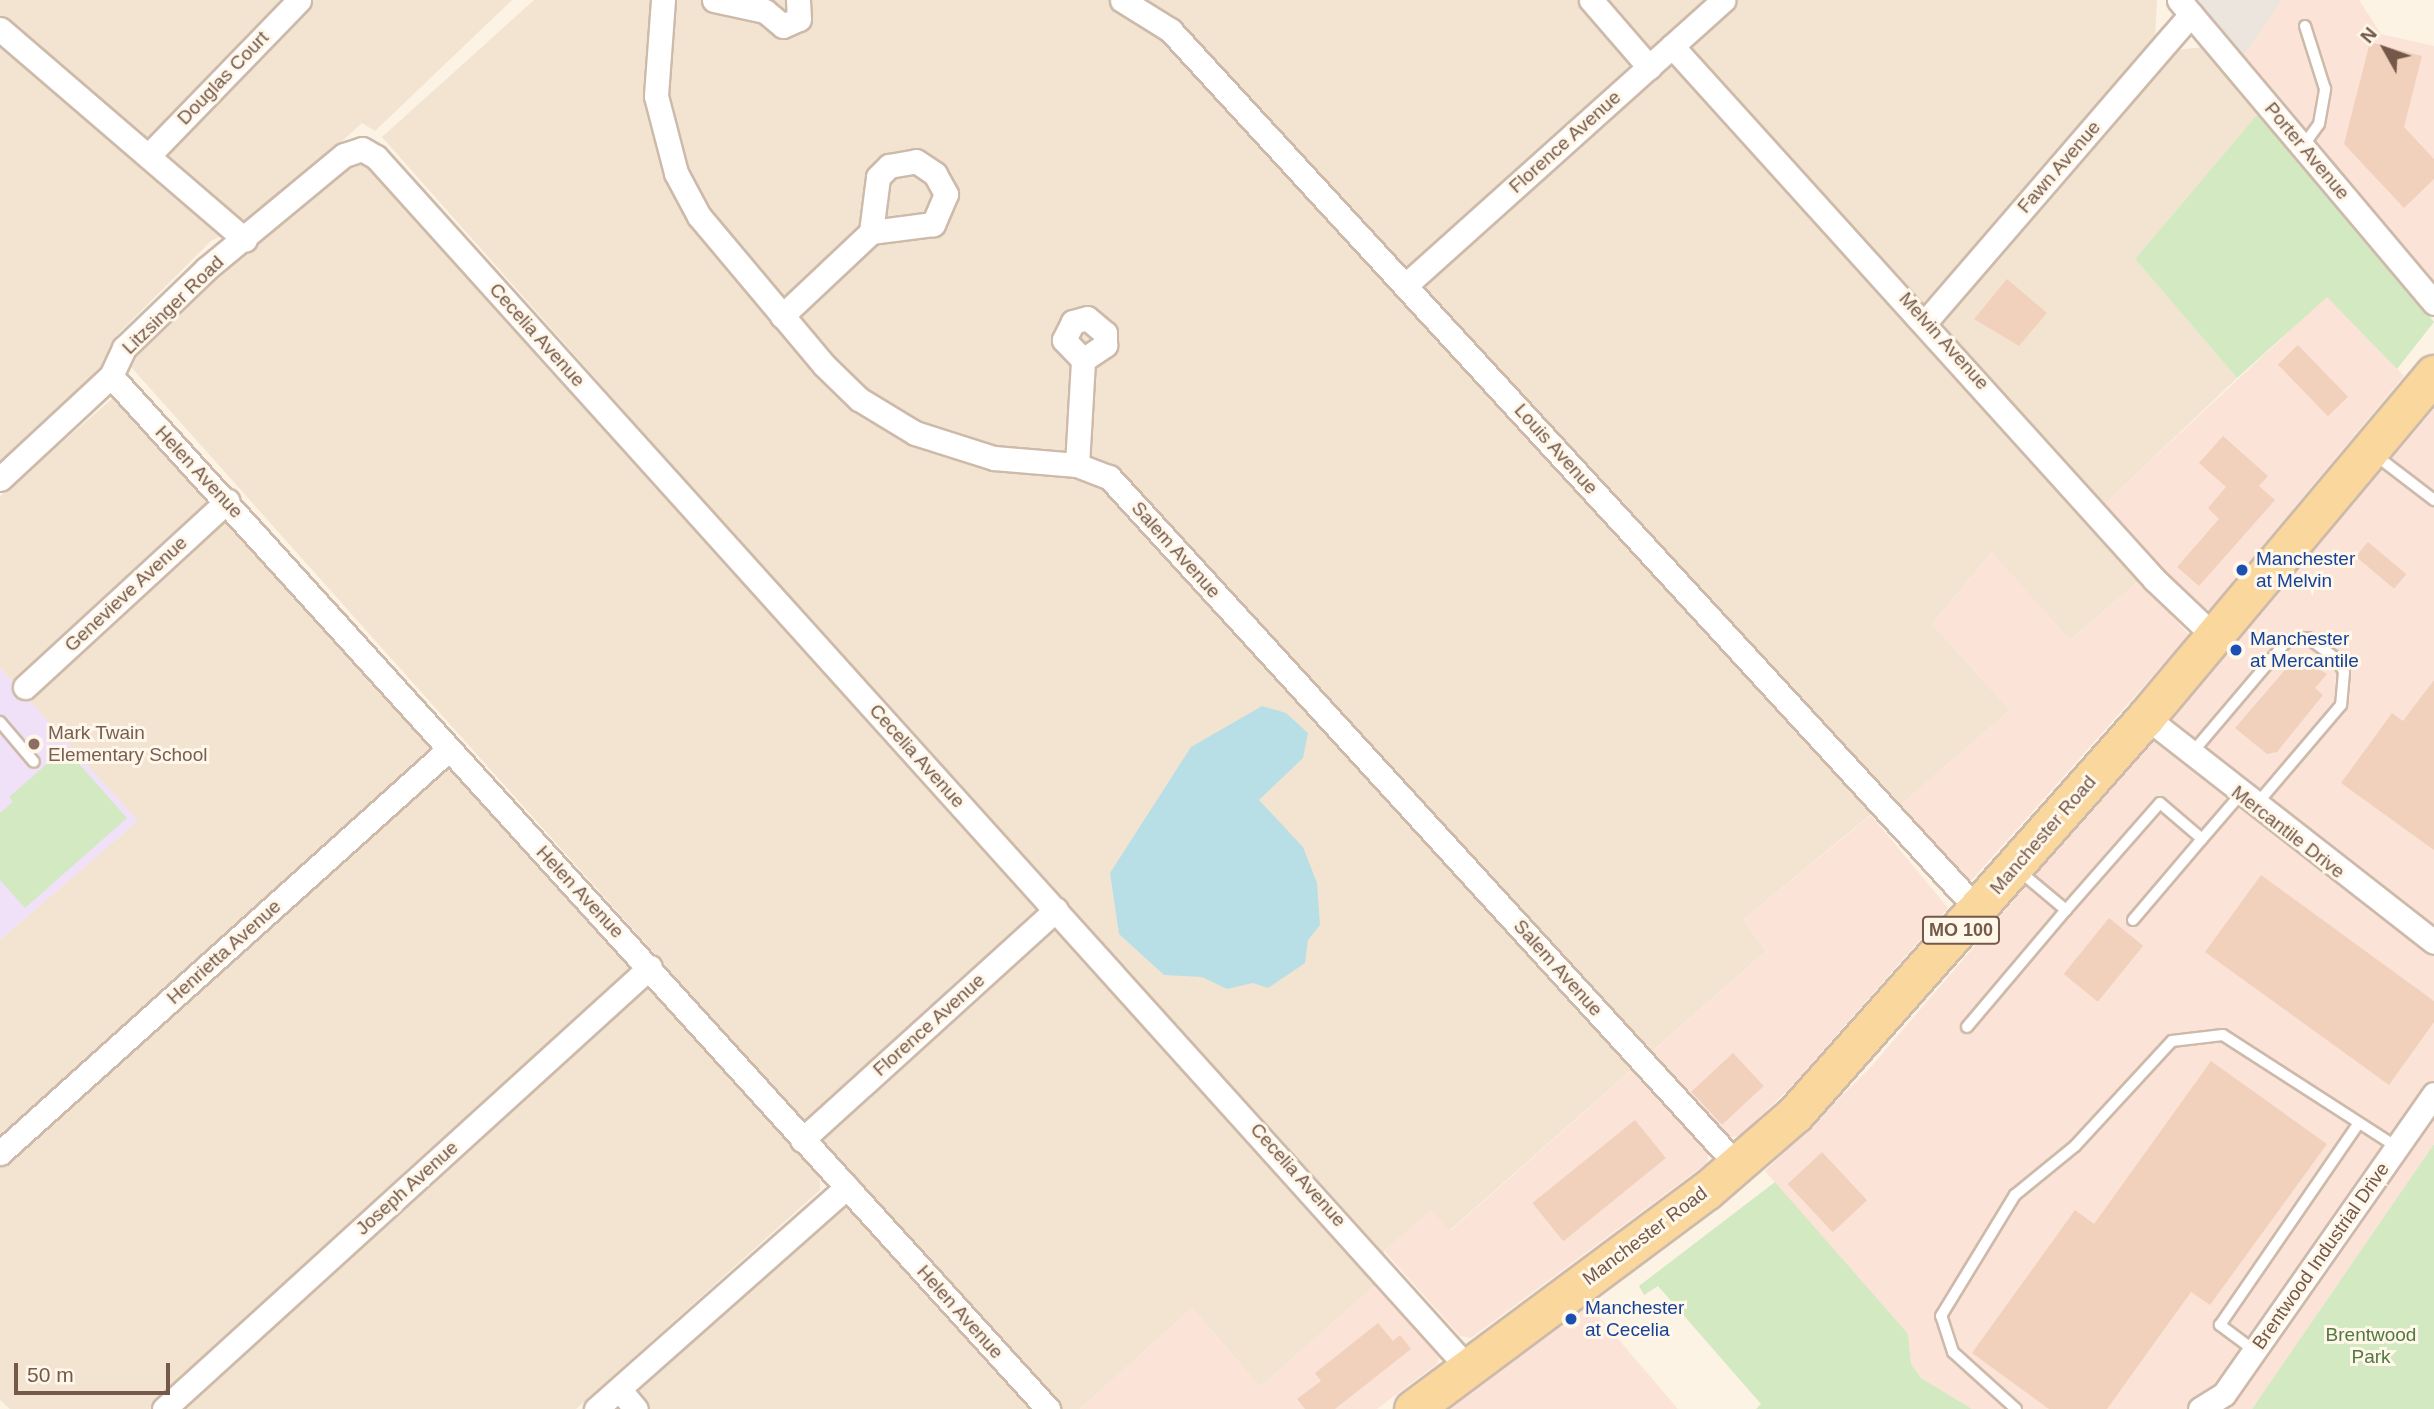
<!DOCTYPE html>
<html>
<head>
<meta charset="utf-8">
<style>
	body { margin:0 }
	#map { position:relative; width:2434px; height:1409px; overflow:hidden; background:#fcf3e4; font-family:Helvetica,sans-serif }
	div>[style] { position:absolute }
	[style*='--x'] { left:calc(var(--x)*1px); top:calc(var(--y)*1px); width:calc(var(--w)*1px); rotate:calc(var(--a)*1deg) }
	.residential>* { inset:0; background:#f3e4d2 }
	.commercial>* { inset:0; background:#fce3d8 }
	.industrial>* { inset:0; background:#ebe5de }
	.education>* { inset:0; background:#f0e1f8 }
	.green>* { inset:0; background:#d2e9c2 }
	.water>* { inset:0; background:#b8dfe5 }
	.building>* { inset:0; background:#f1d1bc; transform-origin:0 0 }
	.roads { filter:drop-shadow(2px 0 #cdbaaa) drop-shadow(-2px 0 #cdbaaa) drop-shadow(0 2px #cdbaaa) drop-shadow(0 -2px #cdbaaa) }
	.lane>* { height:10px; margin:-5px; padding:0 5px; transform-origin:5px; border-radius:5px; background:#fff }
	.street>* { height:23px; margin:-11.5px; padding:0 11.5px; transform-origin:11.5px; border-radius:11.5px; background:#fff }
	.primary>* { height:37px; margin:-18.5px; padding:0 18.5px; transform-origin:18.5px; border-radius:18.5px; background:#fad79d }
	.dots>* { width:19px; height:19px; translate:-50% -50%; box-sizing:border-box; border:4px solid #fff7ea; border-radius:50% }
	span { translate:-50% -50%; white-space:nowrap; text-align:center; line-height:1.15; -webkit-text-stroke:6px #fff7ea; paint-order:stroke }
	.shield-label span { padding:2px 5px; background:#fff7ea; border:2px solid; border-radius:5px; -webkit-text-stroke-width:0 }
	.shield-label { font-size:18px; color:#74594a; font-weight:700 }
	.street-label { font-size:19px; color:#74594a }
	.transit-label { font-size:19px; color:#164399 }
	.left { translate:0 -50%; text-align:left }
	.education-label { font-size:19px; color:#785e54 }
	.park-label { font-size:19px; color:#527942 }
	.north { position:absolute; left:2350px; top:14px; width:70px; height:70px; -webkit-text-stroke:5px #fff7ea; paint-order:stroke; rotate:310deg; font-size:19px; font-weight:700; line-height:28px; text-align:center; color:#74594a }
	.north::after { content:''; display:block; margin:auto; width:24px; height:32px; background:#74594a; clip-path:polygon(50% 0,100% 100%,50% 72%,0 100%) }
	.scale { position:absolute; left:14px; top:1363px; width:156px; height:32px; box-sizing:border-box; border:4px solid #74594a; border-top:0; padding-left:9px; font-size:21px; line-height:24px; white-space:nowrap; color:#74594a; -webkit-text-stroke:5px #fff7ea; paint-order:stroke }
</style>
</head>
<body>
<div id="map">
	<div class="residential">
		<i style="clip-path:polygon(0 0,512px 0,375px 131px,362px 123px,256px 219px,211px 241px,118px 334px,95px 378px,0 464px)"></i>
		<i style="clip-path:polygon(534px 0,2157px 0,2155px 39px,2174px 50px,2205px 47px,2261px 110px,2135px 259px,2237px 378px,2088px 520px,2140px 580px,2070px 640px,1991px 553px,1932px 624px,2010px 710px,1896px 809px,1887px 801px,1743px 920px,1766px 951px,1449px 1231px,1431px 1211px,1384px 1251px,1381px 1280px,1260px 1387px,1192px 1308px,1080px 1409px,616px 1409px,863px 1187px,131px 367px,139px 346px,347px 162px,359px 159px,743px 573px,756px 560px,382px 137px)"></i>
		<i style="clip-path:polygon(114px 397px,820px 1176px,820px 1190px,576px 1409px,10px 1409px,0 1400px,0 940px,137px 821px,0 668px,0 496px)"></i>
	</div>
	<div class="commercial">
		<i style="clip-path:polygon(2282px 0,2359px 0,2381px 34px,2434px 46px,2434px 288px,2241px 60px)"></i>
		<i style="clip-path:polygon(2327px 296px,2404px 376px,2210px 609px,2200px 609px,2100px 508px)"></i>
		<i style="clip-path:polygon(2434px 409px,2434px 1144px,2252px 1409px,1972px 1409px,1921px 1378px,1911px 1364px,1907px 1334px,1765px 1171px,1871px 1067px)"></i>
		<i style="clip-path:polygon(1992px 552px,2070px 640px,2140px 580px,2189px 635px,1971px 881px,1896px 809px,2010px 710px,1932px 624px)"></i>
		<i style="clip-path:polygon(1871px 815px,1948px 908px,1791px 1087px,1741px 1135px,1729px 1138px,1650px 1054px,1766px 951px,1743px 920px)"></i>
		<i style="clip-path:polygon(1635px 1067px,1709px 1151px,1707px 1163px,1471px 1338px,1460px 1336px,1384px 1251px,1431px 1210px,1450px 1231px)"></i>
		<i style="clip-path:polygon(1381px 1280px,1441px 1353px,1437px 1364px,1377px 1409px,1080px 1409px,1192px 1308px,1260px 1387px)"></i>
		<i style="clip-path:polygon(1589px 1305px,1678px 1409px,1449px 1409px,1506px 1366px)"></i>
	</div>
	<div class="industrial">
		<i style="clip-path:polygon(2189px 0,2282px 0,2241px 60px)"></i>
	</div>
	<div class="education">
		<i style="clip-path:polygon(0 668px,138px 821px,0 940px)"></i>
	</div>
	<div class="green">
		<i style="clip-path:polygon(2261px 110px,2434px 322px,2397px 369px,2327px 297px,2237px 378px,2135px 259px)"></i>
		<i style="clip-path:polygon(65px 748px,127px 818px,25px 908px,0 880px,0 813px,13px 802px,9px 797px)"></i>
		<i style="clip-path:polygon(2434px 1144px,2434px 1409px,2252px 1409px)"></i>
		<i style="clip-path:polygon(1775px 1182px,1908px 1334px,1911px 1364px,1921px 1378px,1972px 1409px,1756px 1409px,1761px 1404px,1658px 1286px,1644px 1295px,1639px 1286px)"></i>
	</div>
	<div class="water">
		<i style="clip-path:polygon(1262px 706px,1286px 713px,1308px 733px,1303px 758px,1259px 800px,1303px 847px,1317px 883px,1320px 925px,1308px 940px,1305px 963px,1268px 988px,1253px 983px,1227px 989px,1202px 977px,1164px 975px,1119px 934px,1110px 873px,1191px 747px)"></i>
	</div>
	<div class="building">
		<i style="clip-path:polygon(2370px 42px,2422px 56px,2404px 127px,2434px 159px,2434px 179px,2404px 208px,2344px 144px)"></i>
		<i style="clip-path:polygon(2007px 279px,2047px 313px,2019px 346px,1974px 319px)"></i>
		<i style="left:2298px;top:345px;width:72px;height:28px;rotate:46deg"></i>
		<i style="clip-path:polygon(2223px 436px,2268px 476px,2259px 486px,2275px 500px,2199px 586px,2177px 567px,2219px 519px,2208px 508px,2226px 487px,2199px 463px)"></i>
		<i style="left:2368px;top:542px;width:50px;height:19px;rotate:40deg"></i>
		<i style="clip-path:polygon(2297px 656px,2327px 674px,2315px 688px,2323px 695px,2277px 752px,2267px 754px,2235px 728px)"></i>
		<i style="clip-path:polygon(2434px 680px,2434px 850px,2341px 783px,2392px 713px,2403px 721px)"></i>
		<i style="clip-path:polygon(2261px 875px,2434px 1001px,2434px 1022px,2389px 1085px,2205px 952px)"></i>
		<i style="left:2109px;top:918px;width:44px;height:72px;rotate:39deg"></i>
		<i style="left:1733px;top:1053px;width:45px;height:57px;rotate:47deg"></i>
		<i style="clip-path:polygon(2211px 1061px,2327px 1144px,2210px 1305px,2191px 1292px,2107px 1409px,2049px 1409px,1972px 1353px,2075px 1210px,2094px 1224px)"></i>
		<i style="left:1635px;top:1120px;width:49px;height:132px;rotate:51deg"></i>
		<i style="left:1822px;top:1152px;width:66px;height:47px;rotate:47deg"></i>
		<i style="clip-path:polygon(1378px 1323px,1393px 1341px,1400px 1335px,1411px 1349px,1335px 1409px,1305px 1409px,1297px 1399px,1321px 1381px,1315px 1373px)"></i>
	</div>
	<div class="roads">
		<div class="lane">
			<i style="--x:2303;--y:146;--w:27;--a:-54"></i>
			<i style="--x:2319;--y:124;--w:36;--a:-80"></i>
			<i style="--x:2325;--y:89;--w:66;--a:-107.6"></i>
			<i style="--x:2374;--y:454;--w:76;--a:37.5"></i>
			<i style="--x:0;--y:722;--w:52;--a:49.6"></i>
			<i style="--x:2191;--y:754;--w:148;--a:-49.7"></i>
			<i style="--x:2287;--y:641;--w:21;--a:-8"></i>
			<i style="--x:2308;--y:638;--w:34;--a:36"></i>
			<i style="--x:2336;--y:658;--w:16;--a:60"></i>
			<i style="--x:2344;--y:672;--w:33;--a:95"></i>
			<i style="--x:2341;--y:705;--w:131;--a:130.4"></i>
			<i style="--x:2017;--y:869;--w:64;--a:39.9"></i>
			<i style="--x:2066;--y:910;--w:142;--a:-48.7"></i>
			<i style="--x:2160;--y:803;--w:55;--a:40.6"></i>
			<i style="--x:2202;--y:839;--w:58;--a:-49.2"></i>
			<i style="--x:2133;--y:920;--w:106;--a:-49.6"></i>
			<i style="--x:1967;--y:1027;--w:153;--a:-49.8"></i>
			<i style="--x:2255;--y:1351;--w:44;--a:-143.4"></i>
			<i style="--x:2220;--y:1325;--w:245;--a:-55.5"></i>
			<i style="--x:2016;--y:1409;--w:85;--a:-137.9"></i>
			<i style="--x:1953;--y:1352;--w:38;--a:-108"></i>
			<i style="--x:1941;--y:1316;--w:142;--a:-58.6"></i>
			<i style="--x:2015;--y:1195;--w:77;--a:-39.2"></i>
			<i style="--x:2075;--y:1146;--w:143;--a:-47.3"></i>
			<i style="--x:2172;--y:1041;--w:51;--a:-6.7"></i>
			<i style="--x:2223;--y:1035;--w:207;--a:32.8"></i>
		</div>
		<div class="street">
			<i style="--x:663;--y:0;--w:96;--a:94.2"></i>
			<i style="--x:656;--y:96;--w:80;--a:75.4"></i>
			<i style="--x:676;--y:173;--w:49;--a:61.9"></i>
			<i style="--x:699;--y:216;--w:194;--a:50"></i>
			<i style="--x:824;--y:365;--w:49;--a:44.2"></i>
			<i style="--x:859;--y:399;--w:66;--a:31.3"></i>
			<i style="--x:915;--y:433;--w:83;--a:17.6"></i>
			<i style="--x:994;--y:458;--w:83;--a:4.8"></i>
			<i style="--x:1077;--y:465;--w:34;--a:21"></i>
			<i style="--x:1109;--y:477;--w:933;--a:47.61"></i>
			<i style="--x:714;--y:0;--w:52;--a:12.2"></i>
			<i style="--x:765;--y:11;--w:23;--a:40"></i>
			<i style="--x:783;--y:26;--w:17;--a:-24"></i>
			<i style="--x:799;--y:19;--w:19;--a:-93"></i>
			<i style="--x:1122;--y:0;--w:57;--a:32"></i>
			<i style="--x:1170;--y:30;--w:1195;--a:47.44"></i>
			<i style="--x:1591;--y:0;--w:89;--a:49.1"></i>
			<i style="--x:2179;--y:0;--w:396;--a:49.9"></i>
			<i style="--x:0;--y:29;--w:323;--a:40.7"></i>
			<i style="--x:1672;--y:46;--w:720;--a:47.87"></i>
			<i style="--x:2155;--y:580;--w:83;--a:43.5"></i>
			<i style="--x:148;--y:156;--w:217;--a:-45.9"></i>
			<i style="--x:1407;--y:284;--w:425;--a:-41.9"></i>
			<i style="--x:782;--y:316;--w:122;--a:-43.3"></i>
			<i style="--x:871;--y:232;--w:55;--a:-82.7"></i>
			<i style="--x:878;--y:177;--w:16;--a:-45"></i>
			<i style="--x:889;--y:166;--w:27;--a:-10"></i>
			<i style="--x:916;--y:161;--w:23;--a:34"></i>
			<i style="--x:935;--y:174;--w:23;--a:61"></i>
			<i style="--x:946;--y:194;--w:33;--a:113"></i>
			<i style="--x:933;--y:224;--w:63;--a:172.6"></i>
			<i style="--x:1927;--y:320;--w:404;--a:-49.2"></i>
			<i style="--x:111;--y:376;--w:1395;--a:47.79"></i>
			<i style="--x:1077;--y:465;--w:105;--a:-86.7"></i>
			<i style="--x:1083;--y:360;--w:27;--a:-34"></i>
			<i style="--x:1105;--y:345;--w:12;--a:-90"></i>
			<i style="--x:1105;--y:333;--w:23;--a:-140"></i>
			<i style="--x:1087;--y:318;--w:15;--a:164"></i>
			<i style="--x:1073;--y:322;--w:20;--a:117"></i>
			<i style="--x:1064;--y:340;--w:28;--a:46"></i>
			<i style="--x:0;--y:479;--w:151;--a:-42.9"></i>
			<i style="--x:111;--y:376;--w:31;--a:-65"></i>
			<i style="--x:124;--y:348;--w:114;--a:-43.9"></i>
			<i style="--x:206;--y:269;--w:179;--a:-39.6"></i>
			<i style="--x:344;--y:155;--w:19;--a:-18"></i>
			<i style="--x:362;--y:149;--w:16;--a:30"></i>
			<i style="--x:376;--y:157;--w:1631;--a:47.96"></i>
			<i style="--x:25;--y:687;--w:275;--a:-42.6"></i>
			<i style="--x:2146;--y:717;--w:365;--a:38"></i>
			<i style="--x:802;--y:1140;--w:343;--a:-42.2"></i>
			<i style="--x:0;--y:1153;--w:601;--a:-41.97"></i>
			<i style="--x:619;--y:1389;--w:26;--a:50"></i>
			<i style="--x:164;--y:1409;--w:657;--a:-42.29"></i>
			<i style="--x:596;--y:1409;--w:335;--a:-41.5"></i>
			<i style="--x:2200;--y:1409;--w:28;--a:-32"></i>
			<i style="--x:2224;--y:1394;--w:366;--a:-55"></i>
		</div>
		<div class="primary">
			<i style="--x:1413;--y:1409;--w:365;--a:-36.7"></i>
			<i style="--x:1706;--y:1191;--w:118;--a:-40.9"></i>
			<i style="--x:1795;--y:1114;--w:530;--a:-48.52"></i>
			<i style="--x:2146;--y:717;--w:448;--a:-50"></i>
		</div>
	</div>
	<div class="dots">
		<i style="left:2242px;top:570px;background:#1a4fb4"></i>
		<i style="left:2236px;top:650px;background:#1a4fb4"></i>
		<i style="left:34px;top:744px;background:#8d6e63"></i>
		<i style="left:1571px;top:1319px;background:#1a4fb4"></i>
	</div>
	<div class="shield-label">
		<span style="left:1961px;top:930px">MO 100</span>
	</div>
	<div class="street-label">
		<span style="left:223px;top:78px;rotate:-46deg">Douglas Court</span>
		<span style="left:1565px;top:142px;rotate:-42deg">Florence Avenue</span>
		<span style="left:2307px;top:151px;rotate:50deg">Porter Avenue</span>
		<span style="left:2059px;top:167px;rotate:-49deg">Fawn Avenue</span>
		<span style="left:173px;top:305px;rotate:-44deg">Litzsinger Road</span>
		<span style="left:537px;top:335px;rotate:48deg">Cecelia Avenue</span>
		<span style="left:1944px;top:341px;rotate:48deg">Melvin Avenue</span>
		<span style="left:1556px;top:449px;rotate:48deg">Louis Avenue</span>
		<span style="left:199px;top:472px;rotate:47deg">Helen Avenue</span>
		<span style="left:1176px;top:550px;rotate:48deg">Salem Avenue</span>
		<span style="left:126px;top:594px;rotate:-43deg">Genevieve Avenue</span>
		<span style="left:917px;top:756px;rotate:48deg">Cecelia Avenue</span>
		<span style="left:2288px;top:832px;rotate:38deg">Mercantile Drive</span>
		<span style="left:2043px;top:835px;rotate:-49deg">Manchester Road</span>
		<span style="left:580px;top:892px;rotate:47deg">Helen Avenue</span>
		<span style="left:224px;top:952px;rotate:-42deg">Henrietta Avenue</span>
		<span style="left:1558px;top:968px;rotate:48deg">Salem Avenue</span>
		<span style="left:929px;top:1025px;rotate:-42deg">Florence Avenue</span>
		<span style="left:1298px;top:1175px;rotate:48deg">Cecelia Avenue</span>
		<span style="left:407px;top:1188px;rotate:-42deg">Joseph Avenue</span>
		<span style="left:1645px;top:1236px;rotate:-37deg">Manchester Road</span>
		<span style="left:2321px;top:1256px;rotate:-55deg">Brentwood Industrial Drive</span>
		<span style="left:960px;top:1312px;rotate:48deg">Helen Avenue</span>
	</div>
	<div class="transit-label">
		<span class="left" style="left:2256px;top:570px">Manchester<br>at Melvin</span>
		<span class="left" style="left:2250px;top:650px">Manchester<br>at Mercantile</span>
		<span class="left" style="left:1585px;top:1319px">Manchester<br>at Cecelia</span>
	</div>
	<div class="education-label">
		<span class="left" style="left:48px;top:744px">Mark Twain<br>Elementary School</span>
	</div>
	<div class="park-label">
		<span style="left:2371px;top:1346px">Brentwood<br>Park</span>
	</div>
	<div class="north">N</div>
	<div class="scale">50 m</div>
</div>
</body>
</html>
